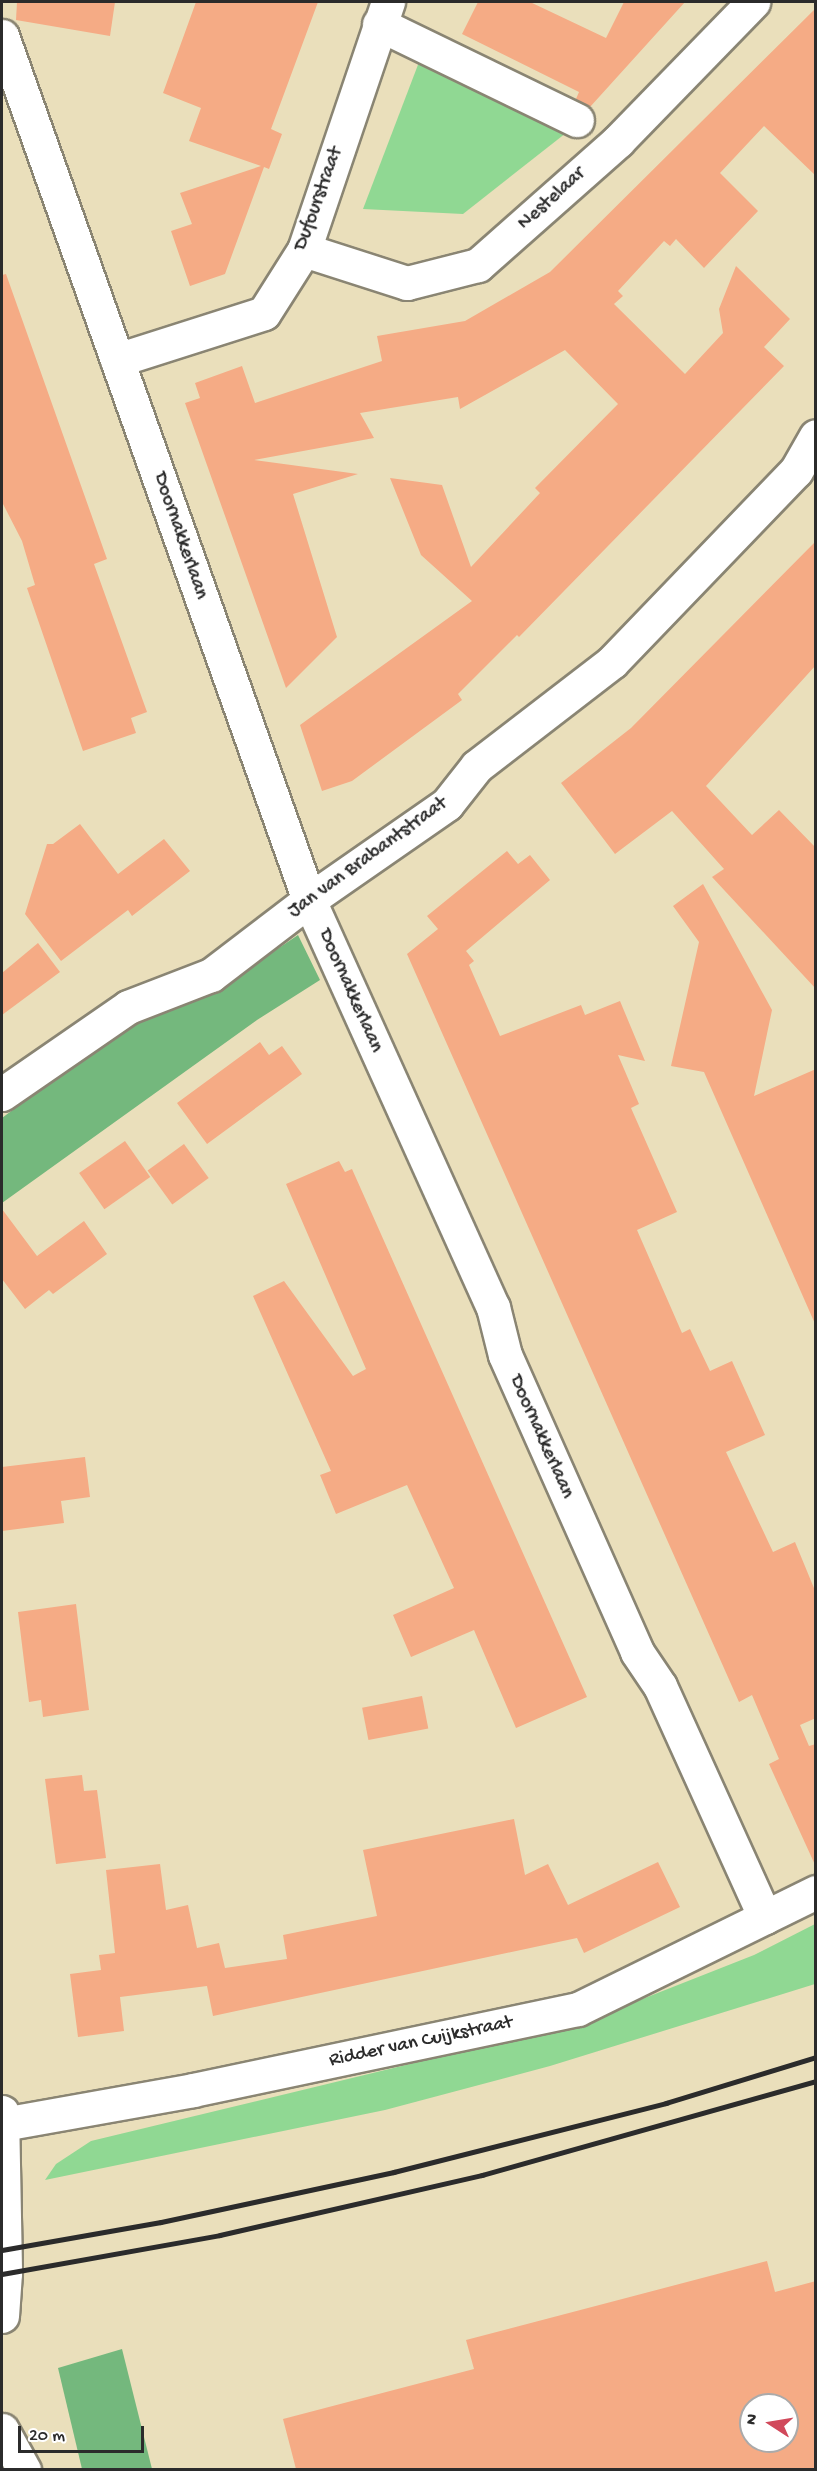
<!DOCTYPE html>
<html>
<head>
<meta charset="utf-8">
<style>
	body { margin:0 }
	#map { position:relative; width:817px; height:2471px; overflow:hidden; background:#eadfbb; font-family:"Gochi Hand",sans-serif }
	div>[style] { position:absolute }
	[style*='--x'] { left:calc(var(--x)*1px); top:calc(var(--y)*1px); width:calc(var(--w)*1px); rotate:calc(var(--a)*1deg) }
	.green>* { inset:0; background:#90d893 }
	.forest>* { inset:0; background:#74b87d }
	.building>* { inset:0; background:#f5ab85; transform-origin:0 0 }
	.roads { filter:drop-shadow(2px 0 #8a8573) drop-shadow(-2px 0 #8a8573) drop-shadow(0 2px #8a8573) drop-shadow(0 -2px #8a8573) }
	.minor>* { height:33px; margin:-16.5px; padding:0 16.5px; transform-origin:16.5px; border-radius:16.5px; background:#fff }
	.tertiary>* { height:33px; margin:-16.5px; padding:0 16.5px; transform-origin:16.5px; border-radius:16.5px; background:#fff }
	.rail>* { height:4.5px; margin:-2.25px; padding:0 2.25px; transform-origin:2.25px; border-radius:2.25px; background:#2b2b2b }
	span { translate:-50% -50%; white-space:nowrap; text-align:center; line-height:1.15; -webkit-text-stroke:4.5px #fff; paint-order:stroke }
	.street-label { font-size:20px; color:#2b2b2b }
	.frame { position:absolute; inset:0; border:3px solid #2b2b2b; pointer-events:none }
	.north { position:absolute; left:739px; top:2393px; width:60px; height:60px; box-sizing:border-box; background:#fff; border:2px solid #aaa; border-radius:50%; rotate:282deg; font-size:16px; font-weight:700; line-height:24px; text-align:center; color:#2b2b2b }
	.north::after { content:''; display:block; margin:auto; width:21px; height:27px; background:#d1495b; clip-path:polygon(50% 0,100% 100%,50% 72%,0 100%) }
	.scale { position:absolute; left:18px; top:2426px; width:126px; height:27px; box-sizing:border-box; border:3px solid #2b2b2b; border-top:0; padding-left:8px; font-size:18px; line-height:21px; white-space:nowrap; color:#2b2b2b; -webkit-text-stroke:4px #fff; paint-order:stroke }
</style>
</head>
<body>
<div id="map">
	<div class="green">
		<i style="clip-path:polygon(424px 49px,566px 133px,463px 214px,363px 209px)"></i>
		<i style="clip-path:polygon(815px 1924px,815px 1984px,550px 2066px,385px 2110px,45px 2180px,56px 2164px,91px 2141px,584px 2022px,754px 1955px)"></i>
	</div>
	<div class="forest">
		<i style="clip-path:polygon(298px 935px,320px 980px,257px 1020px,2px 1203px,2px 1118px,196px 972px,231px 967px,270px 954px)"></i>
		<i style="clip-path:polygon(122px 2349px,152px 2469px,82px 2469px,58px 2368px)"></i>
	</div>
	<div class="building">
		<i style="clip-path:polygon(17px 2px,115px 2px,110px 36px,16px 20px)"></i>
		<i style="clip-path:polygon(196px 2px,318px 2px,271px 129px,282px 134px,269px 169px,264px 167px,225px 274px,190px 286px,171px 231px,192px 224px,180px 193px,261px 166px,189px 141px,201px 108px,163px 93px)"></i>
		<i style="clip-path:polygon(478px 2px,530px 2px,606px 38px,624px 2px,685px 2px,590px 107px,576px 99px,579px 92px,462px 34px)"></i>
		<i style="clip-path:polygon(816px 8px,816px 176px,764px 126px,720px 173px,758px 211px,704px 268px,676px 239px,670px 246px,664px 241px,618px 291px,623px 296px,614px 304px,685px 374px,723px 333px,719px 309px,736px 266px,790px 319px,764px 347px,784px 366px,519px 637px,517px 635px,458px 694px,462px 700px,352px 781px,322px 791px,300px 725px,472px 601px,421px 555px,390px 478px,442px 485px,471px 567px,540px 493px,535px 488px,618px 404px,565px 350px,460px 409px,458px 397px,360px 413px,374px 438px,254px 460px,358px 474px,293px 494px,337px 637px,286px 688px,185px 403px,200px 398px,195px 383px,242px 366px,255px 403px,382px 361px,377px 336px,465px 321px,550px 272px)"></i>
		<i style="clip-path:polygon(6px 274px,107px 559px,94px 564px,147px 712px,131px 718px,136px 733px,83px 751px,27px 588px,35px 585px,22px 541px,2px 502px,2px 275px)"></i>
		<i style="clip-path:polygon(816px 541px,816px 665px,706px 786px,752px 835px,779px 810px,816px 848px,816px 989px,712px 877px,724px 869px,672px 811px,615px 854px,561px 783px,631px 728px)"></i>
		<i style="clip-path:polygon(80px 824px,118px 874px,164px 839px,190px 871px,132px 916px,128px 910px,61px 961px,25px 914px,47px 844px,53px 844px)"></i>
		<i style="clip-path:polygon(507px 851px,518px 864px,530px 855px,550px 880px,466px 951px,474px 961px,469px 965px,500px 1036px,581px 1005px,585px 1015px,620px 1001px,645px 1061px,618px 1055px,639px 1104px,631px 1108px,677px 1212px,637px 1230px,682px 1333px,690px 1329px,710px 1371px,732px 1361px,765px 1435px,726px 1452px,773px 1552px,795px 1542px,816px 1593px,816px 1718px,800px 1725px,809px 1746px,816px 1744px,816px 1867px,769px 1764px,779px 1759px,752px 1695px,739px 1702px,407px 954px,438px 929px,427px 916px)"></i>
		<i style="clip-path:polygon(703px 884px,772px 1010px,754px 1096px,816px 1069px,816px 1326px,704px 1072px,671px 1066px,699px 942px,673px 906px)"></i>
		<i style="clip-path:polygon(38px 943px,60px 972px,2px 1015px,2px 973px)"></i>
		<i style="clip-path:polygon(260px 1042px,269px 1055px,282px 1046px,302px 1074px,207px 1144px,177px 1103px)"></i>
		<i style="left:125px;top:1141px;width:44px;height:56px;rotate:55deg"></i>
		<i style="left:184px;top:1144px;width:42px;height:45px;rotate:54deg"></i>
		<i style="clip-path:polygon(339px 1161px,345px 1172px,352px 1169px,587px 1697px,516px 1728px,474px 1630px,411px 1657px,393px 1615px,454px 1588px,407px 1485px,336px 1514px,320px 1475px,331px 1471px,253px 1296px,284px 1281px,353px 1376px,366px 1369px,286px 1184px)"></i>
		<i style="clip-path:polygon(2px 1209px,37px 1256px,84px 1221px,107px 1254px,53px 1294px,49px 1290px,25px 1309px,2px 1279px)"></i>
		<i style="clip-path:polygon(85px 1457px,90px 1497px,61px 1501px,64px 1523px,2px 1531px,2px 1467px)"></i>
		<i style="clip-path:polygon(76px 1604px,89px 1710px,43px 1717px,41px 1700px,29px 1702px,18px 1612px)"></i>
		<i style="left:422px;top:1696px;width:33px;height:61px;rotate:79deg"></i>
		<i style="clip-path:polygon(82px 1775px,84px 1791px,97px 1790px,106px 1858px,56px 1864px,45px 1779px)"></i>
		<i style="clip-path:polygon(514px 1819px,525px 1875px,548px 1864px,568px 1905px,658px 1862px,680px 1907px,584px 1953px,577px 1938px,213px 2016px,207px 1986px,120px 1997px,124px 2031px,78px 2037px,70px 1974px,101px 1970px,99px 1955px,115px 1953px,106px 1870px,160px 1864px,166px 1910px,188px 1905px,197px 1948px,219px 1943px,225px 1968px,287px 1959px,283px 1935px,377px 1916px,363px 1850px)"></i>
		<i style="clip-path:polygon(evenodd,767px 2261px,775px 2292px,816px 2281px,816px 2469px,296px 2469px,283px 2419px,474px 2369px,466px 2340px,767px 2261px,751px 2405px,787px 2405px,787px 2441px,751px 2441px,751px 2405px)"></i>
	</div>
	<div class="roads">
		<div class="minor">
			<i style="--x:379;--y:24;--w:220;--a:25.9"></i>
			<i style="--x:2;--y:36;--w:917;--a:70.44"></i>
			<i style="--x:309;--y:900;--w:447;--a:65.7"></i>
			<i style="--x:493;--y:1307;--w:49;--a:76"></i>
			<i style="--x:505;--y:1355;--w:325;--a:66"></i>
			<i style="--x:637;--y:1652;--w:41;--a:55.9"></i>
			<i style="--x:660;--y:1686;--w:254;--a:65.6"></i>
			<i style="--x:304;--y:250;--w:108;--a:17.8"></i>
			<i style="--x:407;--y:283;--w:73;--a:-14.2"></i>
			<i style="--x:478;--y:265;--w:187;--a:-41.5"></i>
			<i style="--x:618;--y:141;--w:194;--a:-45.8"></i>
			<i style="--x:117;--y:360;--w:154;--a:-17.7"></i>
			<i style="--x:264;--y:313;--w:75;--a:-57.6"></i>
			<i style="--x:304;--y:250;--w:262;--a:-71.3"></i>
			<i style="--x:2;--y:1094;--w:153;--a:-34.6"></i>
			<i style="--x:128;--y:1007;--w:89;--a:-21.1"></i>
			<i style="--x:211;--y:975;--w:123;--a:-37.4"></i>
			<i style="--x:309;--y:900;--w:168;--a:-34.8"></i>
			<i style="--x:447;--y:804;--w:48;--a:-51.7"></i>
			<i style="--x:477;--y:766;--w:170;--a:-37.6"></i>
			<i style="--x:612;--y:662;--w:265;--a:-46.1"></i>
			<i style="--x:796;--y:471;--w:40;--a:-60.3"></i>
			<i style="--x:3;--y:2124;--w:193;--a:-10.1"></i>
			<i style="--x:193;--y:2090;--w:393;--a:-11.9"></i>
			<i style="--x:578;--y:2009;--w:265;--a:-26.2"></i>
			<i style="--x:2;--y:2430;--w:46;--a:61.2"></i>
		</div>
		<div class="tertiary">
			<i style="--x:2;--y:2112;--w:161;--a:88.9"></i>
			<i style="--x:5;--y:2273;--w:43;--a:94"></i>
		</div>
	</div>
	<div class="rail">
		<i style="--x:2;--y:2250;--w:161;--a:-10"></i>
		<i style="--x:161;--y:2222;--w:238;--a:-12.1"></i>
		<i style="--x:394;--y:2172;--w:281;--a:-14.2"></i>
		<i style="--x:666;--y:2103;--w:157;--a:-17"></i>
		<i style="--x:2;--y:2274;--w:221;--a:-10.1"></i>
		<i style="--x:220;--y:2235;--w:269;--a:-12.9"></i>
		<i style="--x:482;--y:2175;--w:347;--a:-15.7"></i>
	</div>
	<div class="street-label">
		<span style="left:319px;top:199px;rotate:-70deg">Dufourstraat</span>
		<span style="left:552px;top:199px;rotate:-42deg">Nestelaar</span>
		<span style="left:180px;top:536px;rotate:71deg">Doornakkerlaan</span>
		<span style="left:368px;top:858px;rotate:-36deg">Jan van Brabantstraat</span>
		<span style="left:350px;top:991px;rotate:66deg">Doornakkerlaan</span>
		<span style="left:541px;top:1437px;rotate:66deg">Doornakkerlaan</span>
		<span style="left:421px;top:2042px;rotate:-12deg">Ridder van Cuijkstraat</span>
	</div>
	<div class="frame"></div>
	<div class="north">N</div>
	<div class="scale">20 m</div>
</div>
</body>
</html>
